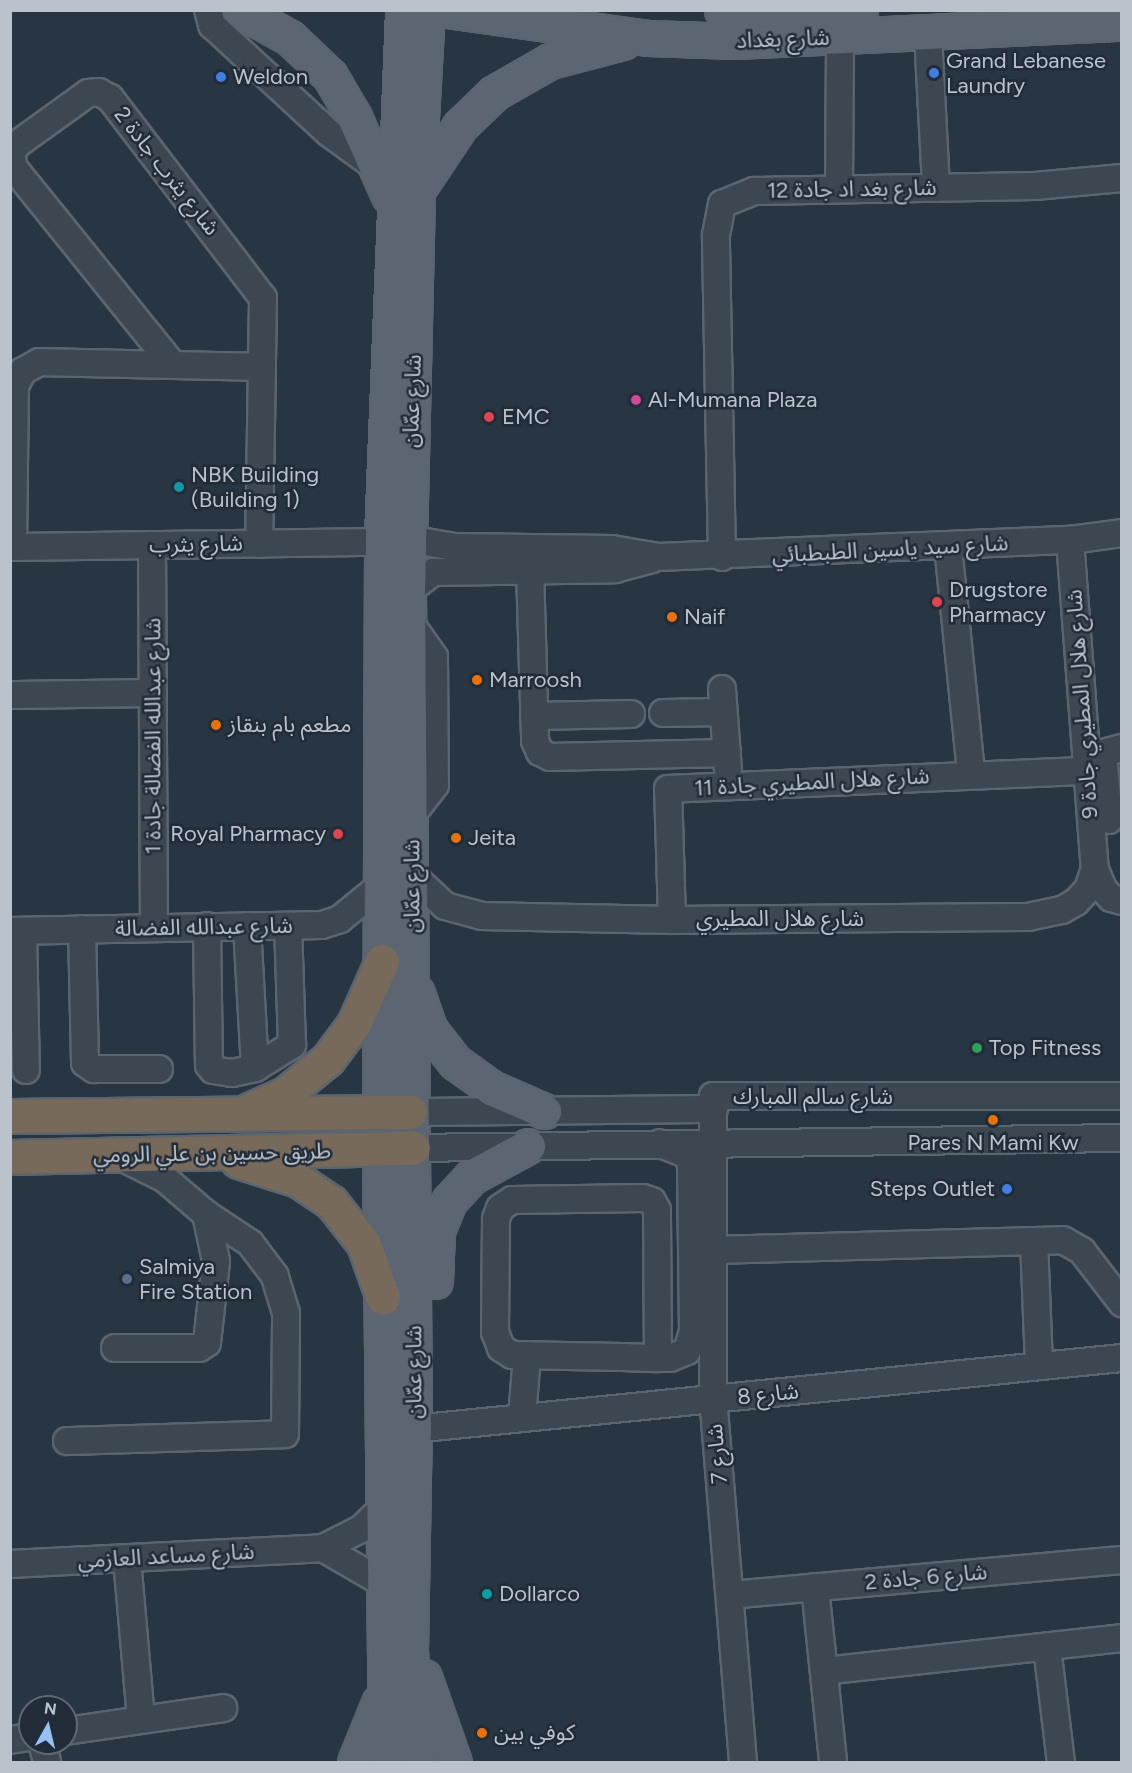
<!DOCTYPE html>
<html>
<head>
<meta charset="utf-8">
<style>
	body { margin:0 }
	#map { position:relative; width:1132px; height:1773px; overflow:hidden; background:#283542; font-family:Figtree,"Noto Sans Arabic",sans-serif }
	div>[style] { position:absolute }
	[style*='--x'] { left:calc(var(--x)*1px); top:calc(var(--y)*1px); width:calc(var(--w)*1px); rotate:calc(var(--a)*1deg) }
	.roads { filter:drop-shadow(2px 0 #5b656f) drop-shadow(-2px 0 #5b656f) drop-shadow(0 2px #5b656f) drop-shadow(0 -2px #5b656f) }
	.minor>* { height:26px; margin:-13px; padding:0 13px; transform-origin:13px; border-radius:13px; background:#3d4752 }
	.major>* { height:33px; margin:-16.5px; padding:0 16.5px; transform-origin:16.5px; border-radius:16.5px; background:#5b6672 }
	.highway>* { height:33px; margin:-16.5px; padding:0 16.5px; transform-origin:16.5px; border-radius:16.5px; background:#786a5a }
	.dots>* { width:16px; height:16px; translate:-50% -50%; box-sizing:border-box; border:3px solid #212c38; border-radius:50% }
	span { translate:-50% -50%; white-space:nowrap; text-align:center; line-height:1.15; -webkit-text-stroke:5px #212c38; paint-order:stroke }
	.street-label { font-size:22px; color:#bac2cc }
	.poi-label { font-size:22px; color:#bac2cc }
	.left { translate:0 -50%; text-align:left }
	.right { translate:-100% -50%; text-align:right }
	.frame { position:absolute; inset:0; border:12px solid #bac2cc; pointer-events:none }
	.north { position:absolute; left:18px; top:1695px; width:60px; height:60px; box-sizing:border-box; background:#212c38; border:2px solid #5e6873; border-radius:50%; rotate:8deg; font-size:16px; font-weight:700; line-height:24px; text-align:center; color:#bac2cc }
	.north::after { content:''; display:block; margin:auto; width:21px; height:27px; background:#97c1f4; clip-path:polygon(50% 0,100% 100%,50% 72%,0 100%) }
</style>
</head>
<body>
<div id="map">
	<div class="roads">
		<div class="minor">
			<i style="--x:208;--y:10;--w:16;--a:75"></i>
			<i style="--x:212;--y:25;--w:159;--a:42.7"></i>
			<i style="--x:329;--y:133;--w:59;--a:36.1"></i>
			<i style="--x:928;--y:34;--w:154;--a:87"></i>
			<i style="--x:839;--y:189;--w:152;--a:-89.6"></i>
			<i style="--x:172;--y:364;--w:252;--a:-128.9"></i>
			<i style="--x:14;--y:168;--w:13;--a:-103"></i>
			<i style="--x:11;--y:155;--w:11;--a:-63"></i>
			<i style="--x:16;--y:145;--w:89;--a:-35.8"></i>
			<i style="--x:88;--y:93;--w:11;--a:-5"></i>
			<i style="--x:99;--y:92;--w:13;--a:29"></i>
			<i style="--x:110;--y:98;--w:252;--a:52.6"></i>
			<i style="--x:263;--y:298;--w:246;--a:90.9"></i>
			<i style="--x:408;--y:532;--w:15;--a:37"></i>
			<i style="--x:420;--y:541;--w:34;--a:10"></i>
			<i style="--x:453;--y:547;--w:159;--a:0.7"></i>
			<i style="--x:612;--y:549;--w:47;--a:9.9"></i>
			<i style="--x:658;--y:557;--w:412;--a:-2.4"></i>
			<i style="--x:1070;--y:540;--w:52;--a:-7.7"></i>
			<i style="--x:1070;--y:540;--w:330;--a:85.7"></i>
			<i style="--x:1095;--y:869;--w:22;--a:68"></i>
			<i style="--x:1103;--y:889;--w:12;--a:48"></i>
			<i style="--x:1111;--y:898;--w:11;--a:15"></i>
			<i style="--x:152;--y:545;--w:382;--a:89.7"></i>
			<i style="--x:948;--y:546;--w:229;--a:84.2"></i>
			<i style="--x:10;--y:547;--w:372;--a:-0.8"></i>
			<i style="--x:13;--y:547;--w:161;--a:-89.3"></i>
			<i style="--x:15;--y:386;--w:17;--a:-62"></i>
			<i style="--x:23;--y:371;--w:18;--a:-29"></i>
			<i style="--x:39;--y:362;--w:223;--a:1.3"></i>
			<i style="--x:722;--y:557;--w:322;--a:-91.1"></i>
			<i style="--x:716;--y:235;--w:32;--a:-79"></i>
			<i style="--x:722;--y:204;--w:35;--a:-22"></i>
			<i style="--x:754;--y:191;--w:281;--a:-1"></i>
			<i style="--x:1035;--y:186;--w:87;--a:-5.3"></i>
			<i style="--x:530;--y:569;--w:172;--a:88.3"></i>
			<i style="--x:535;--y:741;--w:12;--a:66"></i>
			<i style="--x:540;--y:752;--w:11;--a:27"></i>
			<i style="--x:550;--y:757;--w:177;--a:-1.3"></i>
			<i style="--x:408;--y:591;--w:31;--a:-37"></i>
			<i style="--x:433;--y:572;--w:182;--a:-0.9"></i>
			<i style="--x:615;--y:569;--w:38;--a:-15"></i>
			<i style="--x:408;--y:620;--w:45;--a:54.9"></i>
			<i style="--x:434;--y:657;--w:128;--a:89.6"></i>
			<i style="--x:435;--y:785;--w:37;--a:128"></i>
			<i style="--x:722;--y:689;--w:81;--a:85.8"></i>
			<i style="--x:10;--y:695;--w:143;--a:-0.8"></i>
			<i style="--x:663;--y:713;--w:60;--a:-1"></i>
			<i style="--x:534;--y:716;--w:97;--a:-1.2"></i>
			<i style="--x:1109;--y:820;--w:67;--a:-95.1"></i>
			<i style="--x:1103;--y:753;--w:20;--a:-15"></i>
			<i style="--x:412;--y:875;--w:45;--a:43.2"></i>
			<i style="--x:445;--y:906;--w:38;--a:15"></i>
			<i style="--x:482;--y:916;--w:190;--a:1.2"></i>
			<i style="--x:672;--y:920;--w:356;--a:-0.5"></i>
			<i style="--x:1028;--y:917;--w:35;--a:-12"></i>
			<i style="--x:1062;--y:910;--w:16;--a:-30"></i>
			<i style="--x:1076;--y:902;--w:18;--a:-47"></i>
			<i style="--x:1088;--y:889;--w:21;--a:-71"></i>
			<i style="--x:672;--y:920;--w:131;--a:-91.7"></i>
			<i style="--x:668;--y:789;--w:419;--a:-2.5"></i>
			<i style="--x:207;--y:926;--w:139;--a:89.2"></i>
			<i style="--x:209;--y:1065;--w:6;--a:51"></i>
			<i style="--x:213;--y:1070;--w:19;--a:9"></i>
			<i style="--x:232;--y:1073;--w:24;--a:-12"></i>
			<i style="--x:255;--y:1068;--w:44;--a:-31.9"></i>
			<i style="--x:292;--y:1045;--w:119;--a:-91.9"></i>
			<i style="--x:247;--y:926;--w:142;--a:86.8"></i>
			<i style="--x:82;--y:929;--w:134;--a:88.7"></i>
			<i style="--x:85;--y:1063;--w:11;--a:34"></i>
			<i style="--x:94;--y:1069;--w:65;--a:0"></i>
			<i style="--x:10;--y:931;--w:312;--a:-1.1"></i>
			<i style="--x:322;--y:925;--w:19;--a:-18"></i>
			<i style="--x:340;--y:919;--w:55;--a:-39.1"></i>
			<i style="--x:23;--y:931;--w:139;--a:88.8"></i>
			<i style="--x:410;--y:1112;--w:304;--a:-0.6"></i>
			<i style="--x:413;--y:1148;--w:709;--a:-0.81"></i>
			<i style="--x:1034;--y:1241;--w:125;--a:87.7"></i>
			<i style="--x:714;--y:1250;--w:349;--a:-1.6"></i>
			<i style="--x:1063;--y:1240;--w:22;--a:30"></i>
			<i style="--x:1082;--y:1251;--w:66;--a:52.4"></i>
			<i style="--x:115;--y:1348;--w:84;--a:0"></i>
			<i style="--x:199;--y:1348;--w:9;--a:-32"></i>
			<i style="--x:207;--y:1343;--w:82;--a:-83.7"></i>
			<i style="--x:216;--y:1261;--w:48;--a:-102"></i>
			<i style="--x:206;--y:1214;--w:54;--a:-139.5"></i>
			<i style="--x:165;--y:1179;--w:54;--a:-153.4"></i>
			<i style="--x:658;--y:1358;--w:148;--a:-90.4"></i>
			<i style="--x:657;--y:1210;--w:10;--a:-119"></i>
			<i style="--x:652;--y:1201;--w:9;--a:-162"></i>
			<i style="--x:643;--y:1198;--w:131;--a:179.1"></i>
			<i style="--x:512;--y:1200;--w:14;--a:146"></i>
			<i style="--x:500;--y:1208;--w:12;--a:110"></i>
			<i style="--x:496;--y:1219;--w:113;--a:90.5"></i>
			<i style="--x:495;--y:1332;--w:17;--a:69"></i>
			<i style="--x:501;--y:1348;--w:13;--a:32"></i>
			<i style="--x:512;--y:1355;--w:110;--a:1"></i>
			<i style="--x:622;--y:1357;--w:36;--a:2"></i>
			<i style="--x:658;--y:1358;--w:12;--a:0"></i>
			<i style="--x:670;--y:1358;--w:18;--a:-22"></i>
			<i style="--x:687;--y:1351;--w:21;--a:-73"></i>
			<i style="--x:693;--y:1331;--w:166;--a:-90.7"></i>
			<i style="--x:691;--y:1165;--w:10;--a:-107"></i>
			<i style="--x:688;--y:1155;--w:31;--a:-158"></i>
			<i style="--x:522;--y:1418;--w:63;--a:-85.5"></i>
			<i style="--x:414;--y:1429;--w:712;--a:-5.73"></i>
			<i style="--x:67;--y:1441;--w:218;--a:-1.8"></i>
			<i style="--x:285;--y:1434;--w:121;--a:-89.5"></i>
			<i style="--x:286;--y:1313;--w:39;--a:-107"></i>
			<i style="--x:275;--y:1276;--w:41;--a:-127.1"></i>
			<i style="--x:250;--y:1243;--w:53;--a:-146.6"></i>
			<i style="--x:323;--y:1548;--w:72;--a:30.1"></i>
			<i style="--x:127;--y:1559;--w:161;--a:85"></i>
			<i style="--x:10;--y:1564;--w:313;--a:-2.9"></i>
			<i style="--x:323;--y:1548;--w:42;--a:-26.6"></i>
			<i style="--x:361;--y:1529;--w:29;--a:-44"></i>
			<i style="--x:815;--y:1587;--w:176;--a:84.1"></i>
			<i style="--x:730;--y:1595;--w:394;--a:-5.1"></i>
			<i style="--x:1047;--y:1647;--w:116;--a:83.1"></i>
			<i style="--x:824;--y:1671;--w:300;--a:-6.3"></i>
			<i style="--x:66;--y:1731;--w:159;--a:-8.3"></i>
			<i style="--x:10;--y:1740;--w:20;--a:-9"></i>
			<i style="--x:42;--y:1743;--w:20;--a:75"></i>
			<i style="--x:743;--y:1762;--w:364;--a:-94.7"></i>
			<i style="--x:713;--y:1399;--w:303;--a:-90"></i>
			<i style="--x:713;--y:1096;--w:409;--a:0"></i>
		</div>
		<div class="major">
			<i style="--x:240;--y:10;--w:57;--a:29.2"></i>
			<i style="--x:290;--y:38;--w:55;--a:43.5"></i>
			<i style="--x:330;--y:76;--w:48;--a:59.7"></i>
			<i style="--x:354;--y:117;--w:86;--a:66.1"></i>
			<i style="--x:446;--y:10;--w:203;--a:7.9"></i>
			<i style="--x:647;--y:38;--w:89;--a:1.9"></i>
			<i style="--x:736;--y:41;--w:386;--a:-2.7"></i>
			<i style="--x:722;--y:10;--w:138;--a:0"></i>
			<i style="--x:418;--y:189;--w:76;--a:-56.3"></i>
			<i style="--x:460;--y:126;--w:47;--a:-44.1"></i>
			<i style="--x:494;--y:93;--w:64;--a:-29.7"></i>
			<i style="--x:550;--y:61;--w:75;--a:-14.6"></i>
			<i style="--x:417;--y:993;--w:39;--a:71"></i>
			<i style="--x:430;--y:1030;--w:41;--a:52"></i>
			<i style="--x:455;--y:1062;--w:44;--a:35.8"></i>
			<i style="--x:491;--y:1088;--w:58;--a:23.5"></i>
			<i style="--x:435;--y:1281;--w:50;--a:-87.7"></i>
			<i style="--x:437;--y:1231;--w:32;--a:-68"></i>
			<i style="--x:449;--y:1201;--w:33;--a:-47"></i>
			<i style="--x:471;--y:1177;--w:65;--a:-28.5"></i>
			<i style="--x:424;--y:1677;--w:90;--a:70.6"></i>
			<i style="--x:355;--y:1762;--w:64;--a:-67.9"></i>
			<i style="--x:386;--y:1762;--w:613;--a:-90.56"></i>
			<i style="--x:380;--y:1149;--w:616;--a:-89.81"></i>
			<i style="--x:382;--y:533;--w:523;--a:-87.7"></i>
			<i style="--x:417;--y:1762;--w:112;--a:-93.6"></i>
			<i style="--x:410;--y:1650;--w:221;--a:-89"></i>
			<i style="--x:414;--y:1429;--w:838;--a:-90.41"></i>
			<i style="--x:408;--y:591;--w:401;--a:-88.7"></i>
			<i style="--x:417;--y:190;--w:180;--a:-86.8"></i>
		</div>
		<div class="highway">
			<i style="--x:249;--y:1110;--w:39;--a:-24"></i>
			<i style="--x:285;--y:1094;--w:55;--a:-39.1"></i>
			<i style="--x:328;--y:1059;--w:44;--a:-53.4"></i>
			<i style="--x:354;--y:1024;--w:69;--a:-66"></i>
			<i style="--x:10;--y:1116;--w:400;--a:-0.6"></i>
			<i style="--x:10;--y:1157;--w:403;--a:-1.3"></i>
			<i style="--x:238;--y:1161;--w:63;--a:17.6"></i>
			<i style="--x:298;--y:1180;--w:40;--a:34"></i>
			<i style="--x:331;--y:1202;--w:53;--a:51.8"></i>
			<i style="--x:364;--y:1244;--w:57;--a:70.6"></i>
		</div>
	</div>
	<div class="dots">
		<i style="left:934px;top:73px;background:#3f7fe0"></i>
		<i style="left:221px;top:77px;background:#3f7fe0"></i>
		<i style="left:636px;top:400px;background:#d1479c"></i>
		<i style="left:489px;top:417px;background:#e0444e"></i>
		<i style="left:179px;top:487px;background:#0f9aa8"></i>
		<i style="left:937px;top:602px;background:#e0444e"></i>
		<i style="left:672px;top:617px;background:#e8710a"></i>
		<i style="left:477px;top:680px;background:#e8710a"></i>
		<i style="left:216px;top:725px;background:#e8710a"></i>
		<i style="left:338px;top:834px;background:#e0444e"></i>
		<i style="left:456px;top:838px;background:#e8710a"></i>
		<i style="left:977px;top:1048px;background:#2e9e5b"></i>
		<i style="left:993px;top:1120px;background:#e8710a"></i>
		<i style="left:1007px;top:1189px;background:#3f7fe0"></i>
		<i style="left:127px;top:1279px;background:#5c6f8a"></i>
		<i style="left:487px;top:1594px;background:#0f9aa8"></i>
		<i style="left:482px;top:1733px;background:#e8710a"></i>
	</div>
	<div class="street-label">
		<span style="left:783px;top:39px;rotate:-2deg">شارع بغداد</span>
		<span style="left:167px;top:171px;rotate:52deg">شارع يثرب جادة 2</span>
		<span style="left:852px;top:189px;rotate:-1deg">شارع بغد اد جادة 12</span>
		<span style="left:412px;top:401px;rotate:-88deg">شارع عمّان</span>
		<span style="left:196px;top:544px;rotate:-1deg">شارع يثرب</span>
		<span style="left:890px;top:549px;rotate:-3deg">شارع سيد ياسين الطبطبائي</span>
		<span style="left:1082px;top:704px;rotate:-94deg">شارع هلال المطيري جادة 9</span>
		<span style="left:153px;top:736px;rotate:-90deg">شارع عبدالله الفضالة جادة 1</span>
		<span style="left:812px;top:782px;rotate:-3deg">شارع هلال المطيري جادة 11</span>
		<span style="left:412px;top:886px;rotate:-90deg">شارع عمّان</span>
		<span style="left:780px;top:919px">شارع هلال المطيري</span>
		<span style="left:204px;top:927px;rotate:-1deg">شارع عبدالله الفضالة</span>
		<span style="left:813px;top:1097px">شارع سالم المبارك</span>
		<span style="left:212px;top:1153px;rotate:-1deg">طريق حسين بن علي الرومي</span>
		<span style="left:414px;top:1372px;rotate:-90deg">شارع عمّان</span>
		<span style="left:768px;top:1394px;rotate:-6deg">شارع 8</span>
		<span style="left:717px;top:1454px;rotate:-95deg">شارع 7</span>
		<span style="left:166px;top:1556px;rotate:-3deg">شارع مساعد العازمي</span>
		<span style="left:926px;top:1577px;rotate:-5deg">شارع 6 جادة 2</span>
	</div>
	<div class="poi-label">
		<span class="left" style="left:946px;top:73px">Grand Lebanese<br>Laundry</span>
		<span class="left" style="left:233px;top:77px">Weldon</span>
		<span class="left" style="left:648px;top:400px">Al-Mumana Plaza</span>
		<span class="left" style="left:502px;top:417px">EMC</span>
		<span class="left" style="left:191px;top:487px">NBK Building<br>(Building 1)</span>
		<span class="left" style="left:949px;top:602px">Drugstore<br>Pharmacy</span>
		<span class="left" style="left:684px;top:617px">Naif</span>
		<span class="left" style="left:489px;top:680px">Marroosh</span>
		<span class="left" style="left:228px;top:725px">مطعم بام بنقاز</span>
		<span class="right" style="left:326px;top:834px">Royal Pharmacy</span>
		<span class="left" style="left:468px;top:838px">Jeita</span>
		<span class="left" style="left:989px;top:1048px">Top Fitness</span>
		<span style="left:993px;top:1143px">Pares N Mami Kw</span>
		<span class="right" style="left:995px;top:1189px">Steps Outlet</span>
		<span class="left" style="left:139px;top:1279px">Salmiya<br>Fire Station</span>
		<span class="left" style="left:499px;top:1594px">Dollarco</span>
		<span class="left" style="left:494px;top:1733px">كوفي بين</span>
	</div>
	<div class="frame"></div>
	<div class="north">N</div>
</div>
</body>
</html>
